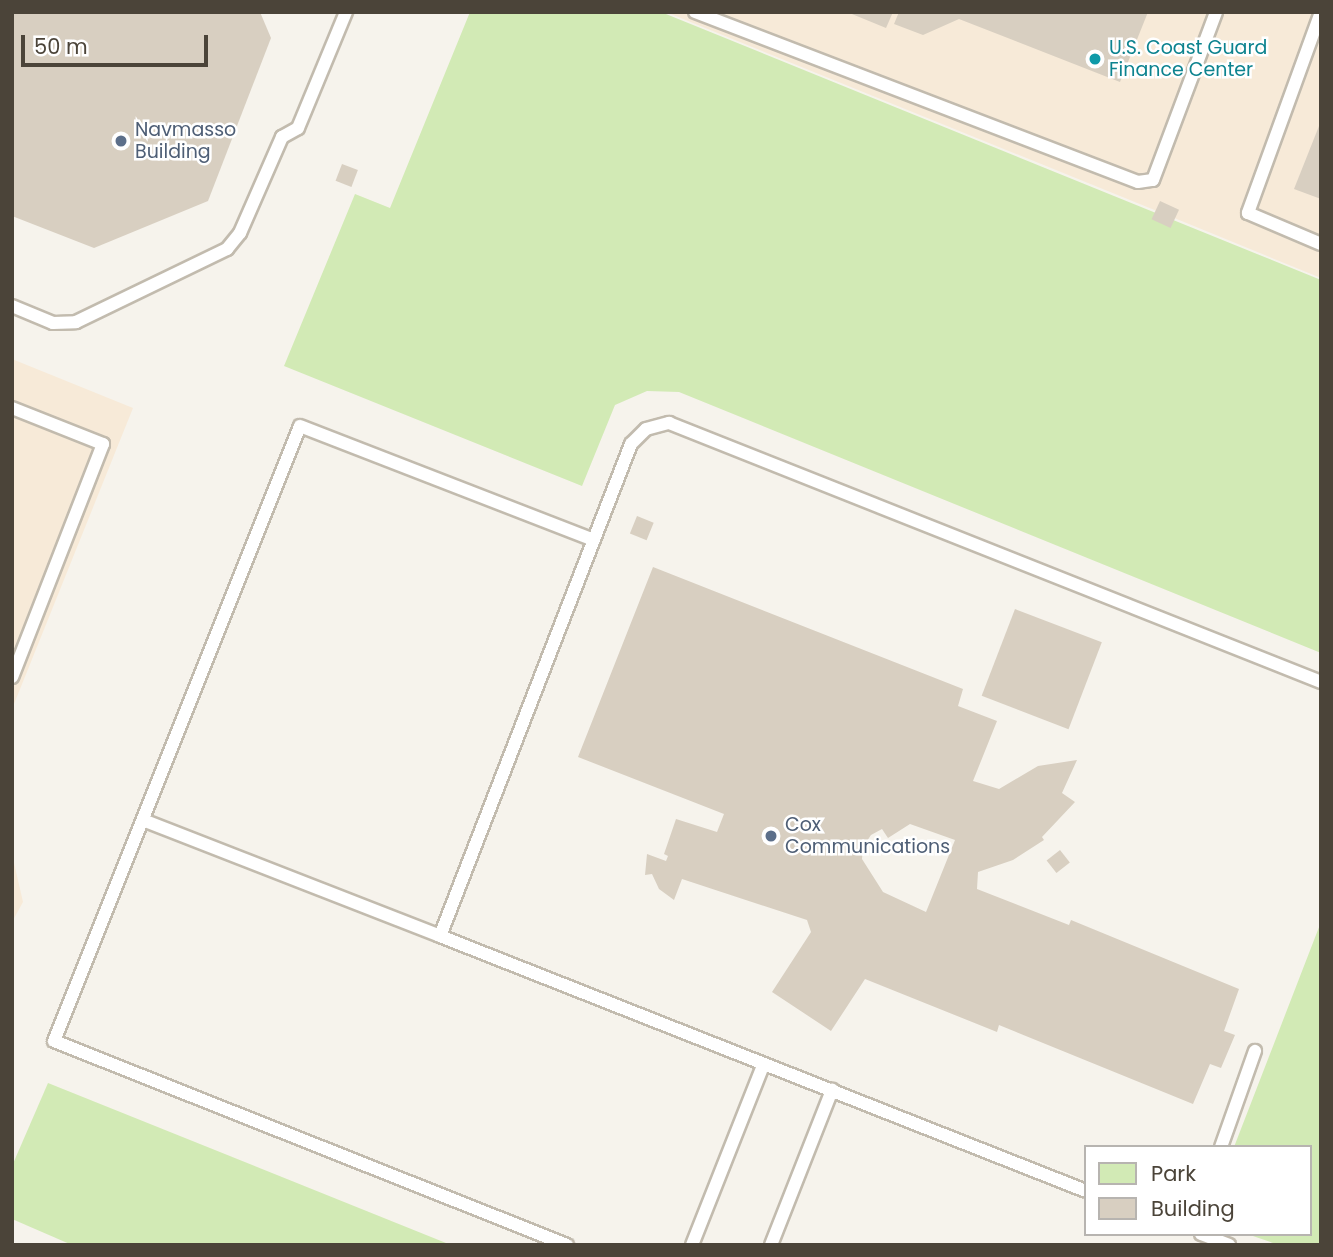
<!DOCTYPE html>
<html>
<head>
<meta charset="utf-8">
<style>
	body { margin:0 }
	#map { position:relative; width:1333px; height:1257px; overflow:hidden; background:#f6f3ec; font-family:Poppins,sans-serif }
	div>[style] { position:absolute }
	[style*='--x'] { left:calc(var(--x)*1px); top:calc(var(--y)*1px); width:calc(var(--w)*1px); rotate:calc(var(--a)*1deg) }
	.commercial>* { inset:0; background:#f7ead8 }
	.green>* { inset:0; background:#d2eab5 }
	.building>* { inset:0; background:#d8cfc1; transform-origin:0 0 }
	.roads { filter:drop-shadow(2px 0 #c2bbae) drop-shadow(-2px 0 #c2bbae) drop-shadow(0 2px #c2bbae) drop-shadow(0 -2px #c2bbae) }
	.service>* { height:12px; margin:-6px; padding:0 6px; transform-origin:6px; border-radius:6px; background:#fff }
	.dots>* { width:19px; height:19px; translate:-50% -50%; box-sizing:border-box; border:4px solid #fff; border-radius:50% }
	span { translate:-50% -50%; white-space:nowrap; text-align:center; line-height:1.15; -webkit-text-stroke:5px #fff; paint-order:stroke }
	.culture-label { font-size:19px; color:#0d838f }
	.left { translate:0 -50%; text-align:left }
	.service-label { font-size:19px; color:#4e5e75 }
	.frame { position:absolute; inset:0; border:14px solid #4b4439; pointer-events:none }
	.legend { position:absolute; left:1084px; top:1145px; width:228px; height:91px; box-sizing:border-box; background:#fff; border:2px solid #b7b4b0; margin:0; padding:9px 12px; list-style:none; font-size:21px; color:#4b4439 }
	.legend li { display:flex; align-items:center; gap:14px; height:35px }
	.legend b { width:35px; border:2px solid #b7b4b0 }
	.scale { position:absolute; left:21px; top:35px; width:187px; height:32px; box-sizing:border-box; border:4px solid #4b4439; border-top:0; padding-left:9px; font-size:21px; line-height:24px; white-space:nowrap; color:#4b4439; -webkit-text-stroke:5px #fff; paint-order:stroke }
</style>
</head>
<body>
<div id="map">
	<div class="commercial">
		<i style="clip-path:polygon(666px 12px,1321px 12px,1321px 278px,1189px 224px)"></i>
		<i style="clip-path:polygon(12px 359px,133px 408px,12px 709px)"></i>
		<i style="clip-path:polygon(12px 854px,23px 902px,12px 922px)"></i>
	</div>
	<div class="green">
		<i style="clip-path:polygon(470px 12px,661px 12px,1321px 280px,1321px 653px,679px 392px,647px 391px,615px 405px,582px 486px,284px 366px,355px 194px,390px 208px)"></i>
		<i style="clip-path:polygon(1321px 922px,1321px 1245px,1279px 1245px,1247px 1234px,1310px 1234px,1310px 1147px,1234px 1147px)"></i>
		<i style="clip-path:polygon(48px 1083px,451px 1245px,72px 1245px,12px 1219px,12px 1166px)"></i>
	</div>
	<div class="building">
		<i style="clip-path:polygon(12px 12px,260px 12px,271px 38px,208px 201px,94px 248px,12px 216px)"></i>
		<i style="clip-path:polygon(847px 12px,893px 12px,886px 28px)"></i>
		<i style="clip-path:polygon(899px 12px,1148px 12px,1120px 82px,959px 19px,923px 35px,894px 24px)"></i>
		<i style="clip-path:polygon(1321px 121px,1321px 199px,1294px 189px)"></i>
		<i style="left:342px;top:164px;width:17px;height:18px;rotate:21deg"></i>
		<i style="left:1160px;top:201px;width:21px;height:20px;rotate:25deg"></i>
		<i style="left:637px;top:516px;width:18px;height:19px;rotate:22deg"></i>
		<i style="clip-path:polygon(evenodd,653px 567px,963px 689px,958px 706px,997px 721px,973px 781px,999px 789px,1038px 766px,1077px 760px,1062px 793px,1075px 802px,1042px 837px,1044px 840px,1013px 860px,978px 872px,977px 889px,1069px 925px,1071px 920px,1239px 989px,1224px 1031px,1235px 1035px,1221px 1068px,1210px 1064px,1193px 1104px,999px 1025px,997px 1032px,865px 979px,831px 1031px,772px 992px,811px 932px,807px 920px,682px 879px,674px 900px,659px 889px,652px 874px,645px 875px,647px 854px,666px 861px,668px 856px,664px 854px,676px 819px,717px 832px,724px 814px,578px 757px,653px 567px,910px 824px,955px 840px,926px 912px,883px 892px,862px 859px,863px 847px,871px 835px,882px 829px,888px 838px,910px 824px)"></i>
		<i style="left:1015px;top:609px;width:93px;height:93px;rotate:21deg"></i>
		<i style="left:1060px;top:850px;width:16px;height:17px;rotate:52deg"></i>
	</div>
	<div class="roads">
		<div class="service">
			<i style="--x:695;--y:12;--w:474;--a:21"></i>
			<i style="--x:1138;--y:182;--w:15;--a:-8"></i>
			<i style="--x:1153;--y:180;--w:179;--a:-69.4"></i>
			<i style="--x:1321;--y:12;--w:214;--a:110"></i>
			<i style="--x:1248;--y:213;--w:79;--a:23"></i>
			<i style="--x:12;--y:306;--w:44;--a:22.5"></i>
			<i style="--x:53;--y:323;--w:23;--a:-2"></i>
			<i style="--x:76;--y:322;--w:168;--a:-25.8"></i>
			<i style="--x:227;--y:249;--w:21;--a:-51"></i>
			<i style="--x:240;--y:233;--w:105;--a:-66.4"></i>
			<i style="--x:282;--y:137;--w:18;--a:-29"></i>
			<i style="--x:298;--y:128;--w:126;--a:-67.5"></i>
			<i style="--x:12;--y:408;--w:98;--a:21.6"></i>
			<i style="--x:103;--y:444;--w:250;--a:111.3"></i>
			<i style="--x:143;--y:820;--w:319;--a:21.3"></i>
			<i style="--x:1221;--y:1147;--w:102;--a:-70.5"></i>
			<i style="--x:1086;--y:1191;--w:695;--a:-158.46"></i>
			<i style="--x:440;--y:936;--w:528;--a:-68.78"></i>
			<i style="--x:631;--y:444;--w:21;--a:-45"></i>
			<i style="--x:646;--y:429;--w:24;--a:-15"></i>
			<i style="--x:669;--y:423;--w:702;--a:21.66"></i>
			<i style="--x:1201;--y:1234;--w:30;--a:21"></i>
			<i style="--x:567;--y:1245;--w:552;--a:-158.31"></i>
			<i style="--x:54;--y:1041;--w:662;--a:-68.2"></i>
			<i style="--x:300;--y:426;--w:315;--a:21.2"></i>
			<i style="--x:692;--y:1245;--w:193;--a:-68.4"></i>
			<i style="--x:771;--y:1245;--w:167;--a:-68.5"></i>
		</div>
	</div>
	<div class="dots">
		<i style="left:1095px;top:59px;background:#0f9aa8"></i>
		<i style="left:121px;top:141px;background:#5c6f8a"></i>
		<i style="left:771px;top:836px;background:#5c6f8a"></i>
	</div>
	<div class="culture-label">
		<span class="left" style="left:1109px;top:59px">U.S. Coast Guard<br>Finance Center</span>
	</div>
	<div class="service-label">
		<span class="left" style="left:135px;top:141px">Navmasso<br>Building</span>
		<span class="left" style="left:785px;top:836px">Cox<br>Communications</span>
	</div>
	<div class="frame"></div>
	<ul class="legend">
	<li><b style="height:19px;background:#d2eab5"></b>Park</li>
	<li><b style="height:19px;background:#d8cfc1"></b>Building</li>
	</ul>
	<div class="scale">50 m</div>
</div>
</body>
</html>
